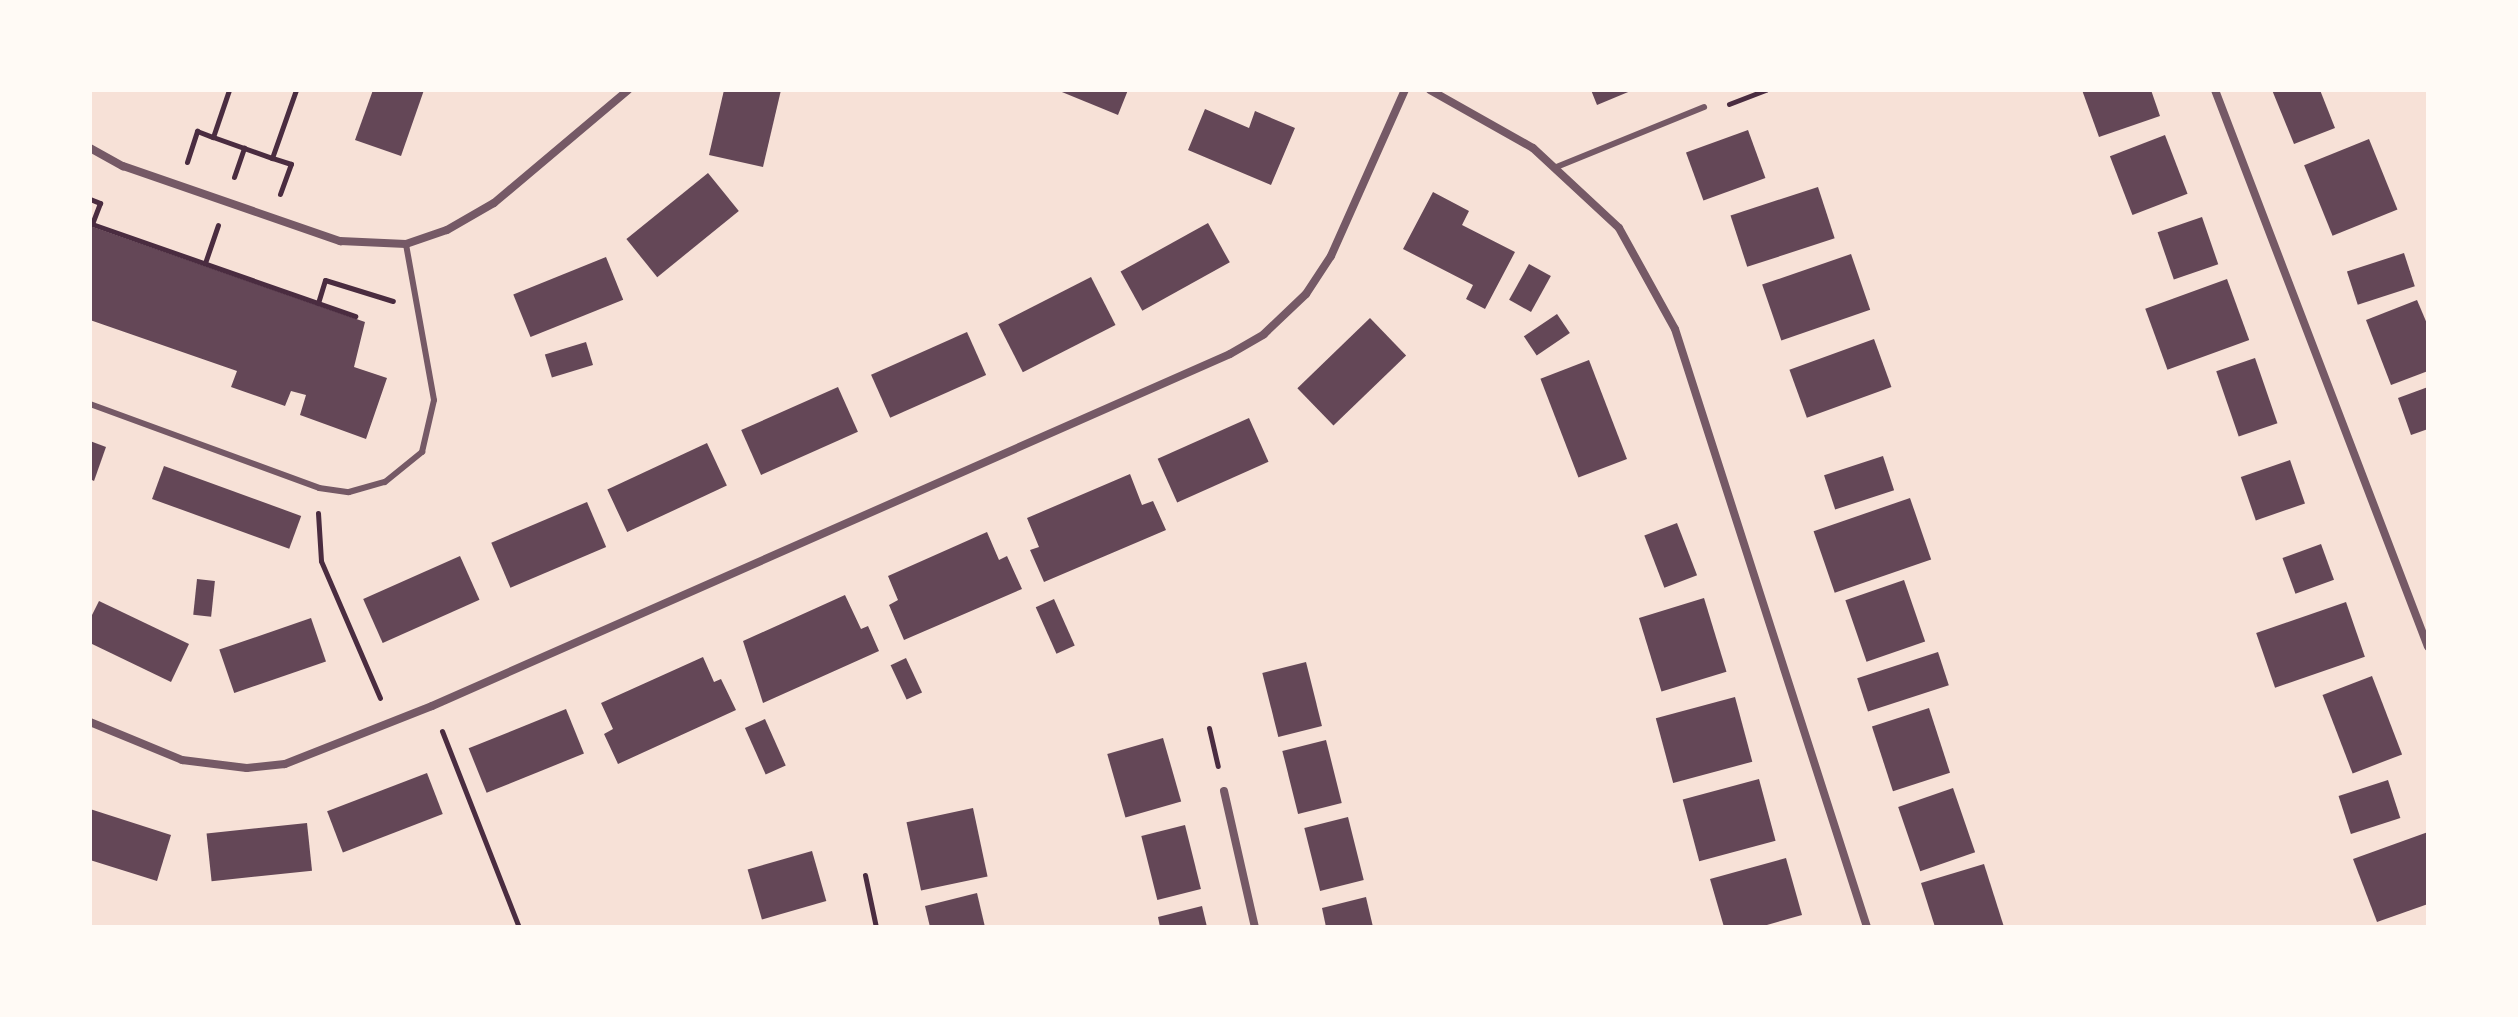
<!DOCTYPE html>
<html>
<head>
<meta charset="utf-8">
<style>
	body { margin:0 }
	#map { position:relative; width:2518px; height:1017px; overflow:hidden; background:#f7e1d7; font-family:"Alegreya Sans",sans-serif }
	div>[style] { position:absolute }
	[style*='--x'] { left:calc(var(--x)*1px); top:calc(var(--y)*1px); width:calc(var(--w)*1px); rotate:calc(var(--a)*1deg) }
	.building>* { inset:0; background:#644757; transform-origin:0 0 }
	.path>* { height:5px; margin:-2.5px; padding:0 2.5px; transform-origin:2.5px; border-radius:2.5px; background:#4a2c40 }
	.service>* { height:6px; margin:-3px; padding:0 3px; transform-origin:3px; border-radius:3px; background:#755966 }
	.minor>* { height:8px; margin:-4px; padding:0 4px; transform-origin:4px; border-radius:4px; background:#755966 }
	span { translate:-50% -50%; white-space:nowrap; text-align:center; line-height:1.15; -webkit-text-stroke:6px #fffaf5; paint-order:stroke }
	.frame { position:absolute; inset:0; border:92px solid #fffaf5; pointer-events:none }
</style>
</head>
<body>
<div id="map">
	<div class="building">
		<i style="clip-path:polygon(373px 90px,424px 90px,401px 156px,355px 140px)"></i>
		<i style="clip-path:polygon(724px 90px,781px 90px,763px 167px,709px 155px)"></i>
		<i style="clip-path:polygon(1057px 90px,1128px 90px,1118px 115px)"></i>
		<i style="clip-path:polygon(1591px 90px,1633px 90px,1597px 105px)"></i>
		<i style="clip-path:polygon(2082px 90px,2151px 90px,2160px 116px,2099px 137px)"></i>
		<i style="clip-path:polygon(2272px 90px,2320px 90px,2335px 128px,2294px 144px)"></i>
		<i style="clip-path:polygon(1205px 109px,1249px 128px,1255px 111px,1295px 128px,1271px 185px,1188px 150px)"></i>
		<i style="left:1748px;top:130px;width:51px;height:66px;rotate:70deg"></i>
		<i style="left:2165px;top:135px;width:63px;height:59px;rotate:69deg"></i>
		<i style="left:2369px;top:139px;width:76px;height:70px;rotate:68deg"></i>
		<i style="left:708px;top:173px;width:49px;height:105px;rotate:51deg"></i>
		<i style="left:1818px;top:187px;width:54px;height:92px;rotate:72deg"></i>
		<i style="clip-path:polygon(1433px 192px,1469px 211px,1462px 225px,1515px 252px,1485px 309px,1466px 299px,1473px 285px,1403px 249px)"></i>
		<i style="left:2202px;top:217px;width:50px;height:47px;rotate:71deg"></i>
		<i style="left:1208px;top:223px;width:45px;height:100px;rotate:61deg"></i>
		<i style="clip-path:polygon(90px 226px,365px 322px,354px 367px,387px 378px,366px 439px,300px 415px,306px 395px,291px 391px,285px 406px,231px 387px,237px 371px,90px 320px)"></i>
		<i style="left:2404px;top:253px;width:35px;height:60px;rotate:72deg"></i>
		<i style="left:1851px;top:254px;width:59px;height:94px;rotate:71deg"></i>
		<i style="left:606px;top:257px;width:46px;height:100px;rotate:68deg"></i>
		<i style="left:1529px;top:264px;width:25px;height:41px;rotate:29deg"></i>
		<i style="left:1091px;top:277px;width:54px;height:104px;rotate:63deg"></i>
		<i style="left:2227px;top:279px;width:65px;height:87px;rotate:70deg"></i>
		<i style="clip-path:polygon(2417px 300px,2428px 326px,2428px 371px,2391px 385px,2366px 320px)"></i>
		<i style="left:1557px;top:314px;width:23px;height:40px;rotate:56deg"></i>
		<i style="left:1370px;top:318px;width:52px;height:101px;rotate:46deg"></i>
		<i style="left:967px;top:332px;width:47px;height:105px;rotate:66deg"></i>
		<i style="left:1874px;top:339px;width:51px;height:90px;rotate:70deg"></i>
		<i style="left:586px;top:342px;width:24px;height:43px;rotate:73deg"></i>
		<i style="left:2255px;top:358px;width:69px;height:41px;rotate:71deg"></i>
		<i style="left:1589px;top:360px;width:106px;height:52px;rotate:69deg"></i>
		<i style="left:838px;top:387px;width:49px;height:106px;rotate:66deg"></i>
		<i style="clip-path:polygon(2428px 387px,2428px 429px,2411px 435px,2398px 398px)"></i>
		<i style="left:1249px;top:418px;width:48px;height:100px;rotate:66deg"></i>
		<i style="clip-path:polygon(90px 441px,106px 447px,94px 481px,90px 479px)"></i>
		<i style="left:707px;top:443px;width:47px;height:110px;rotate:65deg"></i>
		<i style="left:1883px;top:456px;width:36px;height:62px;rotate:72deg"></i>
		<i style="left:2290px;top:460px;width:46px;height:52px;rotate:71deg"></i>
		<i style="left:164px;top:466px;width:146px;height:35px;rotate:20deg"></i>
		<i style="clip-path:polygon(1130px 474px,1142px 505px,1153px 501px,1166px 530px,1044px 582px,1030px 550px,1039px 547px,1027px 518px)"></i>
		<i style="left:1910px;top:498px;width:65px;height:102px;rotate:71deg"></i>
		<i style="left:587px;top:502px;width:49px;height:104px;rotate:67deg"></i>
		<i style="left:1677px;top:523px;width:56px;height:35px;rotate:69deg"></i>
		<i style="clip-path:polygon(987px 532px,999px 560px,1007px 556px,1022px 589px,904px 640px,889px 605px,898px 600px,888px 576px)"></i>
		<i style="left:2321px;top:544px;width:38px;height:41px;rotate:70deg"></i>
		<i style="left:460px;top:556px;width:48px;height:106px;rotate:66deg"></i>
		<i style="left:197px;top:579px;width:18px;height:36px;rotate:6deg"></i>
		<i style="left:1904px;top:580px;width:65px;height:62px;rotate:71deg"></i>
		<i style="clip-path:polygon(845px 595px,861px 629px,868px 626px,879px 651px,763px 703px,743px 641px)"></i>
		<i style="left:1704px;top:598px;width:77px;height:68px;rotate:73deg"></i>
		<i style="left:1054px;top:599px;width:51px;height:20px;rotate:66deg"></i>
		<i style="clip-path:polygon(99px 601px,189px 644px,171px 682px,90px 643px,90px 619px)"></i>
		<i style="left:2346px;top:602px;width:58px;height:95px;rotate:71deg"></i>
		<i style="left:311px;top:618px;width:46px;height:97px;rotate:71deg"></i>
		<i style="left:1938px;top:652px;width:35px;height:85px;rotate:72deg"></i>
		<i style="clip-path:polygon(703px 657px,714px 682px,721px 679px,736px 710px,618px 764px,604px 734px,613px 729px,601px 703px)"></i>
		<i style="left:906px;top:658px;width:38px;height:17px;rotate:65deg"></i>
		<i style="left:1306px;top:662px;width:66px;height:45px;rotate:76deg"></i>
		<i style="left:2372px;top:676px;width:84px;height:53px;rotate:69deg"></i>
		<i style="left:1735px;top:697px;width:67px;height:82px;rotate:75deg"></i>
		<i style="left:1929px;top:708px;width:68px;height:60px;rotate:72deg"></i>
		<i style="left:566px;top:709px;width:48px;height:105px;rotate:68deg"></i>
		<i style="left:765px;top:719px;width:51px;height:22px;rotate:66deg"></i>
		<i style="left:1163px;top:738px;width:66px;height:58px;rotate:74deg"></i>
		<i style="left:1326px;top:740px;width:65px;height:45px;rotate:76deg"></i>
		<i style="left:427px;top:773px;width:44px;height:107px;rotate:69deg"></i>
		<i style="left:1759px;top:779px;width:64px;height:79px;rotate:75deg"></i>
		<i style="left:2388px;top:780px;width:40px;height:52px;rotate:72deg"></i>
		<i style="left:1953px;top:788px;width:68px;height:58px;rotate:71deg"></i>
		<i style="left:973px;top:808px;width:70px;height:68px;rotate:78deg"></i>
		<i style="clip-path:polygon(90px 809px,171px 835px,157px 881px,90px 860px)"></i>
		<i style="left:1348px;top:817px;width:65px;height:45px;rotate:76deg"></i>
		<i style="left:307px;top:823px;width:48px;height:101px;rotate:84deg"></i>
		<i style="left:1185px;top:825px;width:66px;height:45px;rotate:76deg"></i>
		<i style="clip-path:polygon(2428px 832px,2428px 904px,2377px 922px,2353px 859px)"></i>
		<i style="left:812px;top:851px;width:52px;height:67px;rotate:74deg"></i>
		<i style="clip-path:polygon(1786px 858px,1802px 915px,1760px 927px,1724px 927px,1710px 879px)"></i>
		<i style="clip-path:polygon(1984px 864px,2004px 927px,1935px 927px,1921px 883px)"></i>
		<i style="clip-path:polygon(977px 893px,985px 927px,930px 927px,925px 906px)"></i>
		<i style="clip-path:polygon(1366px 897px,1373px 927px,1326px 927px,1322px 908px)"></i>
		<i style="clip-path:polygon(1202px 906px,1207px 927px,1160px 927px,1158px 917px)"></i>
	</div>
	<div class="path">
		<i style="--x:1729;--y:104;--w:39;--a:-21"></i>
		<i style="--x:213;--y:137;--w:63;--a:19.6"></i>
		<i style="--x:187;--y:162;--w:33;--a:-72"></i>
		<i style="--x:197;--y:131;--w:17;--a:21"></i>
		<i style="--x:213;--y:137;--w:50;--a:-71.2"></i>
		<i style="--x:234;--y:177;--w:31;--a:-71"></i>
		<i style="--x:280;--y:194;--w:32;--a:-70"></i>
		<i style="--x:291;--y:164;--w:20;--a:-162"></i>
		<i style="--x:272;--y:158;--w:72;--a:-70.6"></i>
		<i style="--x:90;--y:199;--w:11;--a:22"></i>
		<i style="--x:100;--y:203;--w:22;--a:111"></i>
		<i style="--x:92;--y:224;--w:279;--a:19.3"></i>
		<i style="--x:205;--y:263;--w:40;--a:-71.1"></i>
		<i style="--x:318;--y:303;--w:24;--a:-73"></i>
		<i style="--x:325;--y:280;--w:71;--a:17.2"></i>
		<i style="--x:318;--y:513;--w:48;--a:86.4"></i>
		<i style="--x:321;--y:561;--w:149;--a:66.7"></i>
		<i style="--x:1209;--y:728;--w:39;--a:77"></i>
		<i style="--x:442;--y:731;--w:211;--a:68.6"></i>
		<i style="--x:865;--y:875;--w:53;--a:78.1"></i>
	</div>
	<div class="service">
		<i style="--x:1554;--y:168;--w:162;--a:-22.1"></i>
		<i style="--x:90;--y:404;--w:244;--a:20.1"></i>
		<i style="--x:319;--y:488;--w:30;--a:8"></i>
		<i style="--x:349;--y:492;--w:37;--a:-16"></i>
		<i style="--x:385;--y:482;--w:48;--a:-39"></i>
		<i style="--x:422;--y:452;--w:53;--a:-77"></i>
		<i style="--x:434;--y:400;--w:158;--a:-100.2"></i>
	</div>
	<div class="minor">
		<i style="--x:1430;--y:90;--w:118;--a:29.4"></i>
		<i style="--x:1533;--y:148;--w:117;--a:42.9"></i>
		<i style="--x:1619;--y:228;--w:115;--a:61"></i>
		<i style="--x:1675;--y:329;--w:628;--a:72.2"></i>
		<i style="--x:2215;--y:90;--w:596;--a:69.07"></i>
		<i style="--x:90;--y:148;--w:38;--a:29"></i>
		<i style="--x:123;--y:166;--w:230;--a:19.1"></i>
		<i style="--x:340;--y:241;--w:66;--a:2.6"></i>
		<i style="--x:406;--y:244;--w:43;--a:-18.9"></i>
		<i style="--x:447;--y:230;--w:54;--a:-29.9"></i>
		<i style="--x:494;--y:203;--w:175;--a:-40.1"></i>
		<i style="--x:90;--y:722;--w:100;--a:22.4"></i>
		<i style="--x:182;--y:760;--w:65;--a:7"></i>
		<i style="--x:247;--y:768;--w:38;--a:-6"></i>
		<i style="--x:285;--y:764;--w:158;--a:-21.5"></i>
		<i style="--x:432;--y:706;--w:872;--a:-23.8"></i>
		<i style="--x:1230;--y:354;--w:39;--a:-30"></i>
		<i style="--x:1264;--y:334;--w:58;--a:-43.6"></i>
		<i style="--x:1306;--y:294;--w:45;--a:-56.7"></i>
		<i style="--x:1331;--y:256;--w:182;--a:-66"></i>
		<i style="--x:1224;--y:791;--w:139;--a:77.2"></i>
	</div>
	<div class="frame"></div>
</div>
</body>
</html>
